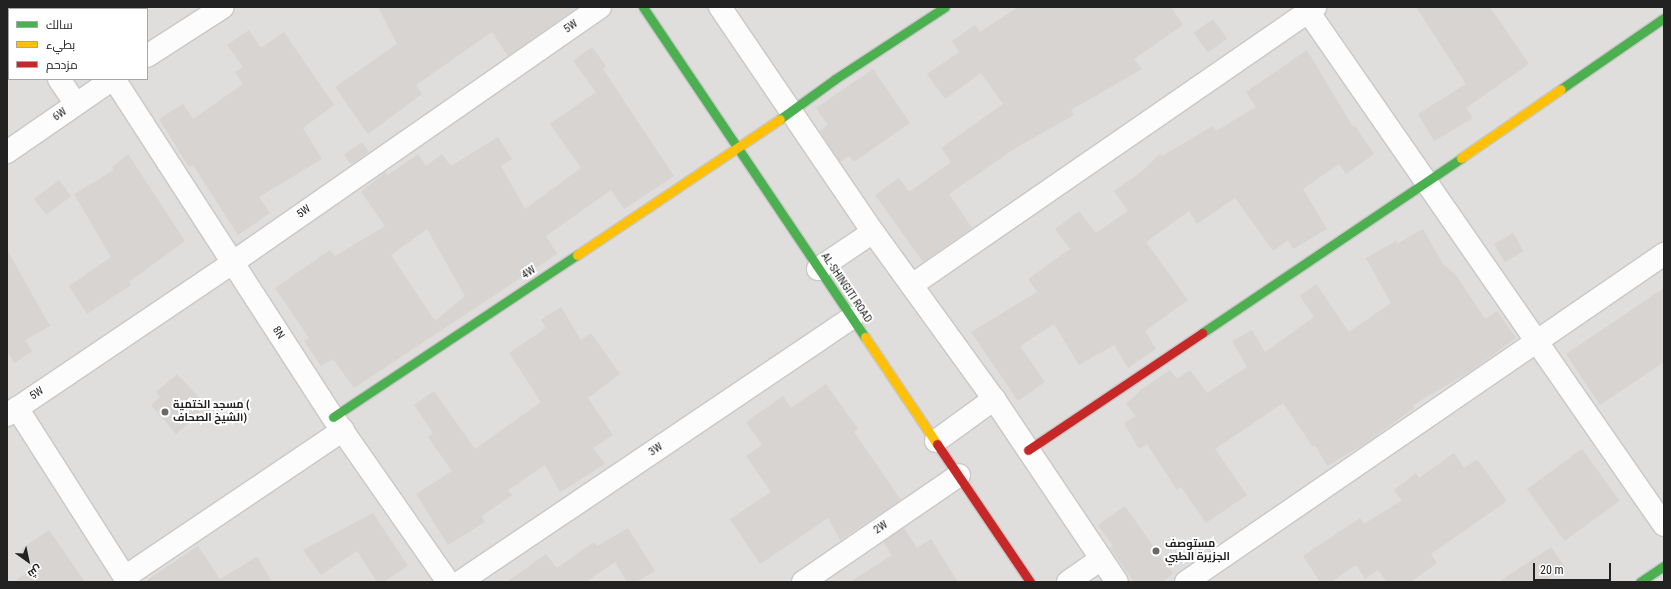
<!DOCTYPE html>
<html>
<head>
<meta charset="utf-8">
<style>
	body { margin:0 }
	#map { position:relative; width:1671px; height:589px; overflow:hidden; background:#f0eeeb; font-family:"Roboto Condensed",Cairo,sans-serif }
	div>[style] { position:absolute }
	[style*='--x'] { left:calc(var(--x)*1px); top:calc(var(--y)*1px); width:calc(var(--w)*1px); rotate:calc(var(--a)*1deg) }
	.residential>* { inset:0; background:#dfdedc }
	.building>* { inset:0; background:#d7d4d2; transform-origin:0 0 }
	.roads { filter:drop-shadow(1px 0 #c9c8c7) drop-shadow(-1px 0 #c9c8c7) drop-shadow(0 1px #c9c8c7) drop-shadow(0 -1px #c9c8c7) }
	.street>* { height:22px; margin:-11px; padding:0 11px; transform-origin:11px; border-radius:11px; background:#fdfcfc }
	.fast>* { height:9px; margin:-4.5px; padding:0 4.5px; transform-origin:4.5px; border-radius:4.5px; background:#4caf50 }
	.slow>* { height:9px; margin:-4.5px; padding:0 4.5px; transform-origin:4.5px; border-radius:4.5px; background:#ffc107 }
	.jam>* { height:9px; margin:-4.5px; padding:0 4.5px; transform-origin:4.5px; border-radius:4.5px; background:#c62828 }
	.dots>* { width:11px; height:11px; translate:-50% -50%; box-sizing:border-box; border:2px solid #fff; border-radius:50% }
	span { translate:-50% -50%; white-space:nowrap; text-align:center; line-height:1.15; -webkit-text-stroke:4px #fff; paint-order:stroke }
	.street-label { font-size:11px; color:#222 }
	.poi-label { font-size:11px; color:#222; font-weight:700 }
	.left { translate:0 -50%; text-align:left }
	.frame { position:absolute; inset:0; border:8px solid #222; pointer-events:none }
	.legend { position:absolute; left:8px; top:8px; width:140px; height:72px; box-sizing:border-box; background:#fff; border:1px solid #a7a7a7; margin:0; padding:5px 7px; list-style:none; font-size:12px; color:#222 }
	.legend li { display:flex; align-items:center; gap:8px; height:20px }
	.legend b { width:20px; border:1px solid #a7a7a7 }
	.north { position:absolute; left:8px; top:541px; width:40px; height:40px; -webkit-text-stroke:3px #fff; paint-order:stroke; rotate:147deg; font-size:11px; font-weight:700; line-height:16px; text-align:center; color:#222 }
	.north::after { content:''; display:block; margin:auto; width:14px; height:18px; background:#222; clip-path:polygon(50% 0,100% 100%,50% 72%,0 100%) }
	.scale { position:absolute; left:1533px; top:563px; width:78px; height:18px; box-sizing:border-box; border:2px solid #222; border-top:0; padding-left:5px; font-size:12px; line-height:14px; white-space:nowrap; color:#222; -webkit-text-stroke:3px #fff; paint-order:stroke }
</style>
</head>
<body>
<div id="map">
	<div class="residential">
		<i style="clip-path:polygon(evenodd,7px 7px,1664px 7px,1664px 582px,7px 582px,7px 7px,9px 9px,147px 9px,147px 79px,9px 79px,9px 9px)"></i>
	</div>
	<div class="building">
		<i style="clip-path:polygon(378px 7px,578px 7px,508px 56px,492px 32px,416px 85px,422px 94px,368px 134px,335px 87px,397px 44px)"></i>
		<i style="clip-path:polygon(1018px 7px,1171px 7px,1183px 25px,1134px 59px,1142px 69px,1071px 110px,1074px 115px,1017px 147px,949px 194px,972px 228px,923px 262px,875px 195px,899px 178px,909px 192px,951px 162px,941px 148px,1003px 104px,981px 73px,945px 99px,927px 74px,959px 52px,952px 41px,975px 25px,980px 32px)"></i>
		<i style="clip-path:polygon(1416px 7px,1490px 7px,1529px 64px,1466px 108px,1473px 118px,1434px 141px,1418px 114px,1466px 84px)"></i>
		<i style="left:1213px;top:19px;width:24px;height:24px;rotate:54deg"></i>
		<i style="clip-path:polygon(249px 30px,261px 48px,284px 32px,334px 105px,303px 128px,322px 159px,259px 197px,270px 213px,238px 235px,193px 165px,189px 167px,159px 119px,183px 104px,193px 119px,243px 84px,235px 72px,243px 67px,227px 45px)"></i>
		<i style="clip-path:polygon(evenodd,592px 47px,606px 66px,603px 69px,674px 176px,624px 209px,611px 190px,546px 236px,557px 254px,354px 388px,333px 359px,321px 366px,304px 341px,309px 338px,275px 288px,330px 250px,335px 256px,385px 226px,361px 192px,385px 172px,388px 175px,418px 154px,426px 166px,442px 154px,451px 166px,498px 137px,512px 159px,501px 166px,525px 209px,581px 168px,550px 124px,596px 92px,573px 61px,592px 47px,427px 229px,465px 296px,435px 321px,391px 255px,427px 229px)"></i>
		<i style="clip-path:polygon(1307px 50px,1353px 127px,1355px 126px,1374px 154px,1346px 174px,1339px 164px,1303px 189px,1327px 229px,1293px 249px,1288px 240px,1273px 251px,1235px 198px,1197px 224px,1189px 211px,1146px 242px,1188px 300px,1145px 331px,1156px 349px,1128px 368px,1114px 345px,1079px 365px,1054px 324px,1020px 346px,1045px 382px,1018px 401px,971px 332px,1037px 292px,1028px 279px,1070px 249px,1055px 229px,1079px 211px,1096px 233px,1128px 211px,1114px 191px,1140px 173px,1160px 154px,1162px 156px,1213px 126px,1216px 131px,1256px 107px,1246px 92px)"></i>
		<i style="clip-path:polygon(873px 69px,910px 123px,854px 162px,849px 156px,840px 162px,820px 131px,828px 125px,816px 108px)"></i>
		<i style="left:362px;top:142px;width:12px;height:22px;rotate:55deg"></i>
		<i style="clip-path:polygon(128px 154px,185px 241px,129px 282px,131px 285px,87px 314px,69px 286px,111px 257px,74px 194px,114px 170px,112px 167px)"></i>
		<i style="left:59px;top:180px;width:20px;height:31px;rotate:53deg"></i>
		<i style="clip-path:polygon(1423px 229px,1443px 264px,1456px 275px,1485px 319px,1497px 311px,1516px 338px,1471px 371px,1413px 405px,1414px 408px,1363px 445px,1327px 466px,1315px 445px,1313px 447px,1283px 403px,1215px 449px,1247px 495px,1206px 523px,1181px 487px,1177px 490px,1147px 444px,1139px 449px,1124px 423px,1136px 416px,1126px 404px,1142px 389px,1170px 370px,1177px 379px,1190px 370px,1207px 393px,1247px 367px,1232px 341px,1252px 330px,1265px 352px,1314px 317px,1300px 296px,1316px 284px,1349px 332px,1391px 303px,1366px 258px,1396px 241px,1397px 244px)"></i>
		<i style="left:1513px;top:233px;width:21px;height:22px;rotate:59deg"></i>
		<i style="clip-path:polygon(7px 250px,50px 326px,25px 340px,32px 351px,15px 363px,7px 352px)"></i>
		<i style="clip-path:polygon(1664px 288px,1664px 362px,1600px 405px,1566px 354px)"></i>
		<i style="clip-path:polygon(561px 307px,581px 340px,591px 333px,620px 374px,588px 398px,613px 435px,593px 448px,605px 464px,560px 492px,545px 465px,508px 490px,512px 495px,482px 516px,485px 522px,448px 545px,416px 494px,452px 471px,428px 437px,433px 433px,414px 405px,434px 391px,475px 449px,541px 402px,509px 353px,546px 328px,541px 320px)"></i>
		<i style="clip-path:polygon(177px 374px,207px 406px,176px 434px,151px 405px,160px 397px,156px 392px)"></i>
		<i style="clip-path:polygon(826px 384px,858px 429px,854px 432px,901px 500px,840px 540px,828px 518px,760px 564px,730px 519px,771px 492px,746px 456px,762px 445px,746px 422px,783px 396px,791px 408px)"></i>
		<i style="left:1582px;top:449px;width:64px;height:68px;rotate:54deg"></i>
		<i style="clip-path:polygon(1454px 453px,1464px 468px,1477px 459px,1507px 501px,1431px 554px,1437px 563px,1411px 582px,1387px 582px,1378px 570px,1365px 579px,1356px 565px,1331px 582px,1320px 582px,1303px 556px,1360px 518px,1364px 524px,1402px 500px,1394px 490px,1416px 473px,1419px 478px)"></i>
		<i style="clip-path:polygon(1125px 506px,1173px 574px,1162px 582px,1134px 582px,1110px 548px,1113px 546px,1098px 525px)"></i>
		<i style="clip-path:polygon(373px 513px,408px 566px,383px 582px,377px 582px,357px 551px,321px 575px,303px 550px)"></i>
		<i style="clip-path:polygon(628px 528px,655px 571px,636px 582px,627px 582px,615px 562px,586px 582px,507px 582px,546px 554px,557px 568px,594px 542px,597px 546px)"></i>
		<i style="clip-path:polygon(904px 528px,917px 548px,931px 539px,958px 582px,850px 582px,892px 555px,883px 542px)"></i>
		<i style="clip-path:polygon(49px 530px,85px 582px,14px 582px,33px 568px,21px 549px)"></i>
		<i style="clip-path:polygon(198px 546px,220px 579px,257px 557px,272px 582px,144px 582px)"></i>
		<i style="clip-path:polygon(1551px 547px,1565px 567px,1543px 582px,1499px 582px)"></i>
	</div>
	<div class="roads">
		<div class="street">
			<i style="--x:11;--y:7;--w:2;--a:63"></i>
			<i style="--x:720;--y:7;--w:272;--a:55.8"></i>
			<i style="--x:873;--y:232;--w:206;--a:54.1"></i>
			<i style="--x:994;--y:399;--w:220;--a:56.1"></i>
			<i style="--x:1305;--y:7;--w:630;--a:55.28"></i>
			<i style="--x:147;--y:56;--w:90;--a:-32.8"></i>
			<i style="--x:59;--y:79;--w:30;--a:56"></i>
			<i style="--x:114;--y:79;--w:403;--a:57.1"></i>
			<i style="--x:333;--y:417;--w:201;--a:55.1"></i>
			<i style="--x:7;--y:152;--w:129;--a:-34.6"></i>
			<i style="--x:818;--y:269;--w:66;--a:-33.9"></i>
			<i style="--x:912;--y:285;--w:490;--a:-34.6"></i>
			<i style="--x:17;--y:408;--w:206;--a:57.5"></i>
			<i style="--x:7;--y:415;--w:272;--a:-34"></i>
			<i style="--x:232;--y:263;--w:448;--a:-34.8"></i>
			<i style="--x:936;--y:441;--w:72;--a:-35.9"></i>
			<i style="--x:125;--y:577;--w:263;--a:-34"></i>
			<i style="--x:460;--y:582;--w:473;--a:-34"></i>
			<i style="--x:803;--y:582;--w:189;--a:-34.4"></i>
			<i style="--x:1068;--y:582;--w:40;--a:-34.9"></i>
			<i style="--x:1186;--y:582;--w:580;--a:-34.46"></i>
		</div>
		<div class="fast">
			<i style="--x:643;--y:7;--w:398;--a:56.1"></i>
			<i style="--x:1561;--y:89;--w:125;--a:-34.6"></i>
			<i style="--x:780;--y:119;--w:68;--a:-36"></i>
			<i style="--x:835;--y:79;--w:131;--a:-33.2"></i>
			<i style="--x:1202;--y:333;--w:313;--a:-34"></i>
			<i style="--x:333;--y:417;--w:293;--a:-33.6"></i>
			<i style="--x:1640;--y:582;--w:29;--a:-34"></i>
		</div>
		<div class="slow">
			<i style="--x:1461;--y:158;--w:121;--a:-34.6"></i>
			<i style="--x:577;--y:255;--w:244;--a:-33.8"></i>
			<i style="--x:865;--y:337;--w:129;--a:56.1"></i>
		</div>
		<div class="jam">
			<i style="--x:937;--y:444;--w:166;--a:56"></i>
			<i style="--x:1028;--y:450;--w:210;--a:-33.9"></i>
		</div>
	</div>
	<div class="dots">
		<i style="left:165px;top:412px;background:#6a6968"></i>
		<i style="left:1156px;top:551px;background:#6a6968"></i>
	</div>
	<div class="street-label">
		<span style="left:571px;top:27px;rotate:-35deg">5W</span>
		<span style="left:60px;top:115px;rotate:-35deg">6W</span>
		<span style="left:304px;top:212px;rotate:-35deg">5W</span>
		<span style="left:529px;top:273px;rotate:-34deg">4W</span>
		<span style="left:846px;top:288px;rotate:56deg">AL-SHINGITI ROAD</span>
		<span style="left:278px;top:333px;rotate:57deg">8N</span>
		<span style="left:37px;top:394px;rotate:-34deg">5W</span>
		<span style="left:656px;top:450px;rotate:-34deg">3W</span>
		<span style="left:881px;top:528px;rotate:-34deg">2W</span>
	</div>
	<div class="poi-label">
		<span class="left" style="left:173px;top:412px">مسجد الختمية (<br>الشيخ الصحاف)</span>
		<span class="left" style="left:1165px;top:551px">مستوصف<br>الجزيرة الطبي</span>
	</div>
	<div class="frame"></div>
	<ul class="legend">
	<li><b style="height:5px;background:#4caf50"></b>سالك</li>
	<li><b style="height:5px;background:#ffc107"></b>بطيء</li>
	<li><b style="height:5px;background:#c62828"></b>مزدحم</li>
	</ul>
	<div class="north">ش</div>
	<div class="scale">20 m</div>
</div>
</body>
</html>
